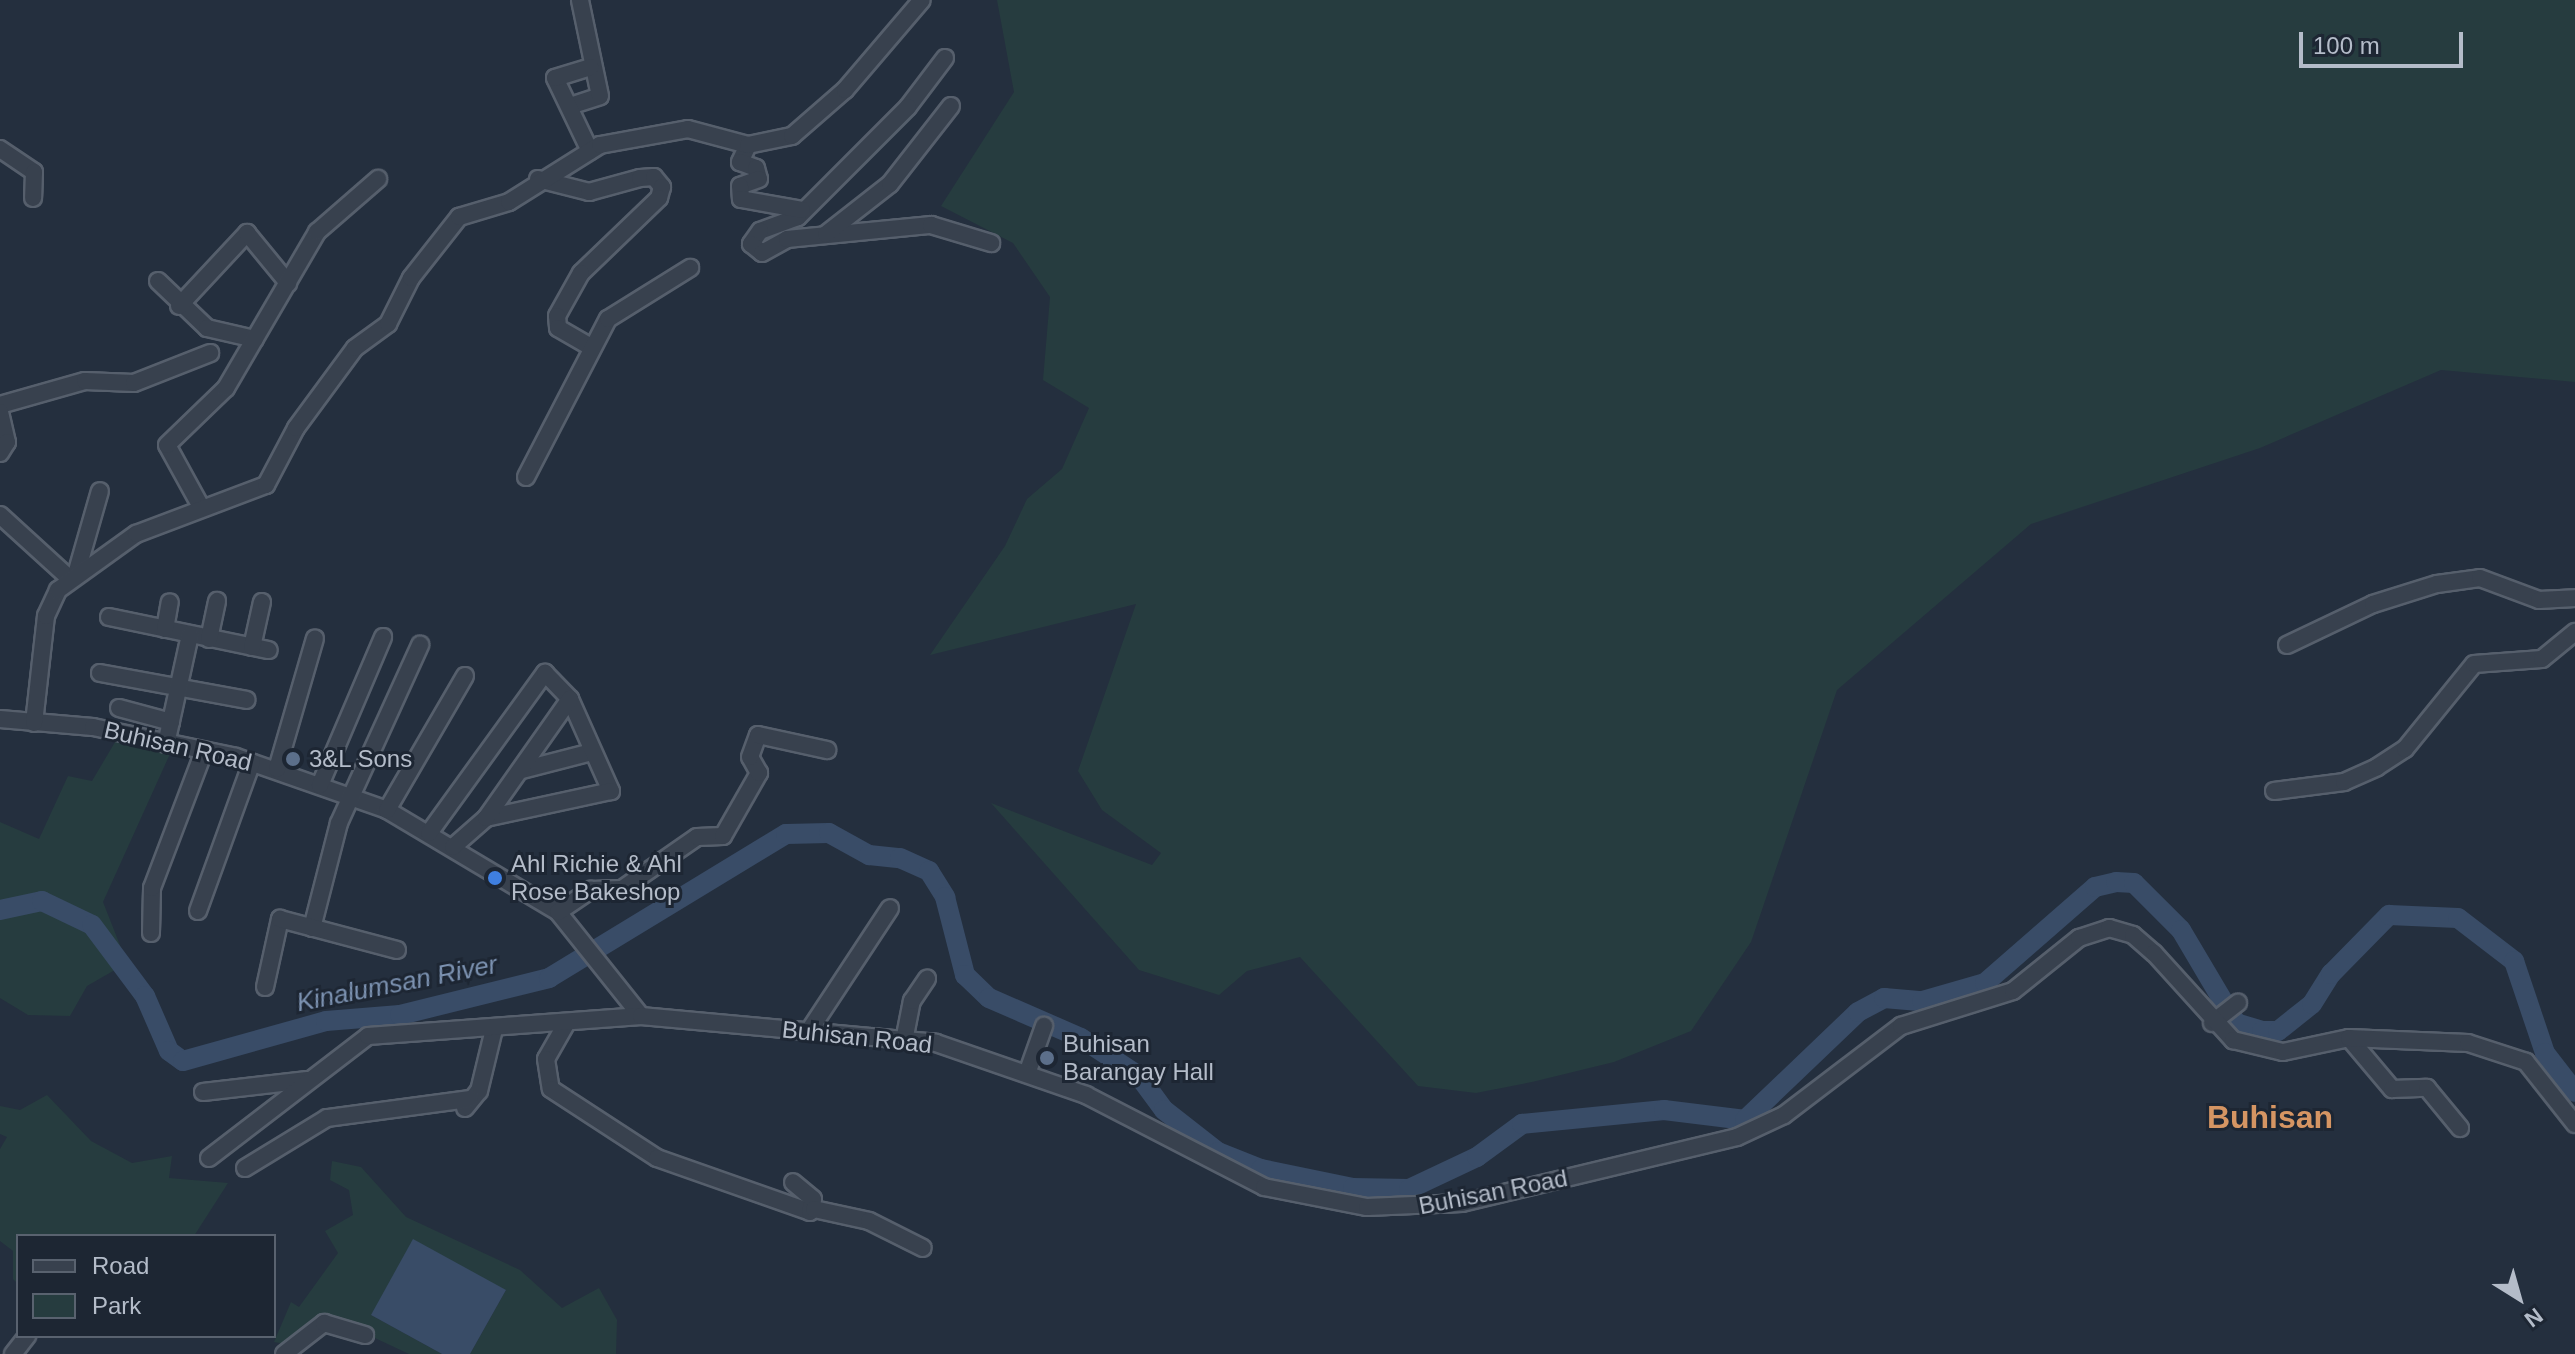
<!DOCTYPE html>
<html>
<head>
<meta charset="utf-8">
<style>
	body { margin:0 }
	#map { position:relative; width:2575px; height:1354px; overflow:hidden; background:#242f3e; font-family:Arial,sans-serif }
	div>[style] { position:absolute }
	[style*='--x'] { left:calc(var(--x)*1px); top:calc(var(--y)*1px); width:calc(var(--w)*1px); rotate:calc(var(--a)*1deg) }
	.green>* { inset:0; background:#263c3f }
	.water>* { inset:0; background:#394c67 }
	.river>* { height:20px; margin:-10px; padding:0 10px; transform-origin:10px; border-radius:10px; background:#394c67 }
	.roads { filter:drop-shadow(2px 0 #565f6c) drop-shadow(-2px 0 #565f6c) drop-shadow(0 2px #565f6c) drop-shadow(0 -2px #565f6c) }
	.minor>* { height:16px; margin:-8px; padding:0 8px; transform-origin:8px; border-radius:8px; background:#38414e }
	.dots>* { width:22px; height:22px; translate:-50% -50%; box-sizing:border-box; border:4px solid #1d2633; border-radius:50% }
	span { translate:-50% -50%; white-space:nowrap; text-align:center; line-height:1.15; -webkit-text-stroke:6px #1d2633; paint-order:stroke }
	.street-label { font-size:24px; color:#b4bcc9 }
	.poi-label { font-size:24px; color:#b4bcc9 }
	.left { translate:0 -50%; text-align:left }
	.water-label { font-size:26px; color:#7c92b1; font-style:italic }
	.district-label { font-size:32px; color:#d59563; font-weight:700 }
	.legend { position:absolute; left:16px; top:1234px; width:260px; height:104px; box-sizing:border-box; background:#1d2633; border:2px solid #59626f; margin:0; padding:10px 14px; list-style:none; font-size:24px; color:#b4bcc9 }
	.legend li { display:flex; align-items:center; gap:16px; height:40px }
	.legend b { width:40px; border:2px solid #59626f }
	.north { position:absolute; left:2479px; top:1258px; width:80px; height:80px; -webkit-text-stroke:6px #1d2633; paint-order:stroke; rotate:143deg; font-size:22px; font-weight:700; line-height:32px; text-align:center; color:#b4bcc9 }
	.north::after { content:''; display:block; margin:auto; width:28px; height:36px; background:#b4bcc9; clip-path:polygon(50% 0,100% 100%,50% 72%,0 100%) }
	.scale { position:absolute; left:2299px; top:32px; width:164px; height:36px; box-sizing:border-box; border:4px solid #b4bcc9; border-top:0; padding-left:10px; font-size:24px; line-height:28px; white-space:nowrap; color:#b4bcc9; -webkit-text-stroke:6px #1d2633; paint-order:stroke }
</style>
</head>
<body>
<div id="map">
	<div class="green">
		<i style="clip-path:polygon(997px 0,2575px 0,2575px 382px,2441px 370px,2260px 448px,2031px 524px,1837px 690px,1751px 942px,1691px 1031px,1614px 1062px,1532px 1082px,1476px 1093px,1418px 1086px,1300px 957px,1247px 971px,1219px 995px,1139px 970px,991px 803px,1152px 865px,1161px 853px,1102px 810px,1078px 771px,1136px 604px,930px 655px,1005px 546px,1027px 499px,1062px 469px,1089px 408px,1043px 380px,1050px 297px,1013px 243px,941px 206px,1014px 92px)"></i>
		<i style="clip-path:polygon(121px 732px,174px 745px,103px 902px,127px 963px,87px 986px,70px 1016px,28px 1015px,0 998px,0 822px,39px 839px,68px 776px,92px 781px)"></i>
		<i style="clip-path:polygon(47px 1095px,91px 1141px,132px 1163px,172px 1156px,169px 1178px,228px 1183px,194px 1236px,18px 1236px,18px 1284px,13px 1279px,13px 1251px,0 1241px,0 1149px,7px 1137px,0 1134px,0 1106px,20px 1110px)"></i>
		<i style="clip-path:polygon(332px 1161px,361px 1167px,406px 1217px,520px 1270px,562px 1308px,599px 1288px,617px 1320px,616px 1354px,470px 1354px,506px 1290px,371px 1315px,442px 1354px,409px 1354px,328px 1316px,286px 1344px,274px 1342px,291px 1302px,299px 1307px,338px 1253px,325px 1231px,353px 1215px,349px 1190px,330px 1180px)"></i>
	</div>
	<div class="water">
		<i style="clip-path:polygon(413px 1239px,506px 1290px,470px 1354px,442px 1354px,371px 1315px)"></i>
	</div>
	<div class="river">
		<i style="--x:0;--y:910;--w:43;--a:-12.1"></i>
		<i style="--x:42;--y:901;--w:55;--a:25.6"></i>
		<i style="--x:92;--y:925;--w:89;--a:53.3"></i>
		<i style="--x:145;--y:996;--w:60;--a:66.4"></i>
		<i style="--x:169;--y:1051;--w:17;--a:36"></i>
		<i style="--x:183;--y:1061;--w:148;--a:-15.6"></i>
		<i style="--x:326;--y:1021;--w:74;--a:-4.6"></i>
		<i style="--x:400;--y:1015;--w:154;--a:-13.9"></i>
		<i style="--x:549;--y:978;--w:277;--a:-31.3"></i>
		<i style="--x:786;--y:834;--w:43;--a:-1.3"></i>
		<i style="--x:829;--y:833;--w:46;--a:28.8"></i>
		<i style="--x:869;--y:855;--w:31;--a:6"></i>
		<i style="--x:900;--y:858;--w:32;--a:24"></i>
		<i style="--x:929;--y:871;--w:31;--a:58"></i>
		<i style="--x:945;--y:897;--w:81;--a:75.6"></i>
		<i style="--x:965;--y:975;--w:33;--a:44"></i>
		<i style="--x:989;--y:998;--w:100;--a:23.5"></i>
		<i style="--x:1081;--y:1038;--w:69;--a:33.2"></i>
		<i style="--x:1139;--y:1076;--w:42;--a:53.7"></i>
		<i style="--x:1164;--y:1110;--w:68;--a:37.9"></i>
		<i style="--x:1218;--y:1152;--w:46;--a:21.6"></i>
		<i style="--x:1261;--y:1169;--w:94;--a:11.7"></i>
		<i style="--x:1353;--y:1188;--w:56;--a:1"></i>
		<i style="--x:1409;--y:1189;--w:75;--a:-25.2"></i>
		<i style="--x:1477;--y:1157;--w:56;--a:-36.3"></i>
		<i style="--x:1522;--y:1124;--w:143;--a:-5.6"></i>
		<i style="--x:1664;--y:1110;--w:82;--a:7"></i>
		<i style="--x:1745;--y:1120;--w:156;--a:-43.7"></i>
		<i style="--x:1858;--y:1012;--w:30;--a:-28"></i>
		<i style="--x:1884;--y:998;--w:38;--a:5"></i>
		<i style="--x:1922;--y:1001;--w:66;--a:-15.9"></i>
		<i style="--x:1985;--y:983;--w:146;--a:-41.1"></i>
		<i style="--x:2095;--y:887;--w:22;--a:-13"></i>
		<i style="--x:2116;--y:882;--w:18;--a:3"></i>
		<i style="--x:2134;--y:883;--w:66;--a:45"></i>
		<i style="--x:2181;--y:930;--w:108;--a:59.4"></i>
		<i style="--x:2236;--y:1023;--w:27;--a:17"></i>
		<i style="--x:2262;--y:1031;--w:16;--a:0"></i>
		<i style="--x:2278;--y:1031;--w:43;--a:-38.5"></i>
		<i style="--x:2312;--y:1004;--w:36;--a:-58"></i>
		<i style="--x:2331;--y:974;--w:83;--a:-45.5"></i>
		<i style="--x:2389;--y:915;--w:69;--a:2.5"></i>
		<i style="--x:2458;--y:918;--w:71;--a:37.5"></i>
		<i style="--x:2514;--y:961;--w:97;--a:71.4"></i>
		<i style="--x:2545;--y:1053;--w:49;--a:52.4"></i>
	</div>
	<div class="roads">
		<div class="minor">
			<i style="--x:945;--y:58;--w:61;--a:127.1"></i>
			<i style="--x:908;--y:107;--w:156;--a:135"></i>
			<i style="--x:798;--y:217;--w:40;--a:159.8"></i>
			<i style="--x:760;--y:231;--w:16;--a:125"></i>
			<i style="--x:751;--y:244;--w:14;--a:39"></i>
			<i style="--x:762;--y:253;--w:29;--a:-29"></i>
			<i style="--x:787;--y:239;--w:145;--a:-5.6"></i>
			<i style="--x:931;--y:225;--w:63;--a:16.7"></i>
			<i style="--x:573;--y:105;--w:28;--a:-18"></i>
			<i style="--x:600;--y:96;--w:98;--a:-101.8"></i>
			<i style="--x:748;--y:145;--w:19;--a:115"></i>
			<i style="--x:740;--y:162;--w:17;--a:21"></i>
			<i style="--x:756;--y:168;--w:11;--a:75"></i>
			<i style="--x:759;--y:179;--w:20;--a:160"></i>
			<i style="--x:740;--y:186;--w:13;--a:86"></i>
			<i style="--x:741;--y:199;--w:62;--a:10.2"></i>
			<i style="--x:0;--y:149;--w:41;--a:34.1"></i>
			<i style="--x:34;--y:172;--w:26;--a:92"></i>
			<i style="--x:590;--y:151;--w:81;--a:-115.6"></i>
			<i style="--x:555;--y:78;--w:37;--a:-17"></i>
			<i style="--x:538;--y:179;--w:53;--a:14.3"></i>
			<i style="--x:589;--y:192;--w:53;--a:-15.4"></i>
			<i style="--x:640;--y:178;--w:14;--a:-4"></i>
			<i style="--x:654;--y:177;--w:13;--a:51"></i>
			<i style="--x:662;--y:187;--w:11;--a:105"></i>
			<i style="--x:659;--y:198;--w:108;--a:136.1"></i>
			<i style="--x:581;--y:273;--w:49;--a:119.2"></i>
			<i style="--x:557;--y:316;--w:12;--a:85"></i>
			<i style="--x:558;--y:328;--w:38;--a:30"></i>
			<i style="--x:826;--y:234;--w:81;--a:-38"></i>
			<i style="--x:890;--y:184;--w:99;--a:-52"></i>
			<i style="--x:158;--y:281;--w:68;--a:43.8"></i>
			<i style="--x:207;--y:328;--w:49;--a:12.9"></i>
			<i style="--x:179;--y:306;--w:100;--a:-47"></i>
			<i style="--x:247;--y:233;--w:65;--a:50.6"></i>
			<i style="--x:0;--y:405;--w:88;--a:-15.8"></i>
			<i style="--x:85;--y:381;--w:49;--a:2.3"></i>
			<i style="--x:134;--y:383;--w:82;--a:-21.5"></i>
			<i style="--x:0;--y:412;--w:31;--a:77"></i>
			<i style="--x:7;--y:442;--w:13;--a:122"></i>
			<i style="--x:526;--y:477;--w:178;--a:-62.6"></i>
			<i style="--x:608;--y:319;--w:97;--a:-31.9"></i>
			<i style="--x:200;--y:505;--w:68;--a:-118.8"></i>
			<i style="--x:167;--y:445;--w:82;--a:-44"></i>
			<i style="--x:226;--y:388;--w:181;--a:-59.7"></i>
			<i style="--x:317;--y:232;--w:81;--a:-41"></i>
			<i style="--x:0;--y:515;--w:93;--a:42.4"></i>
			<i style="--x:77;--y:571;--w:83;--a:-74"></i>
			<i style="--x:109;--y:617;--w:163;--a:11.7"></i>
			<i style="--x:165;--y:629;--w:27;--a:-80"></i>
			<i style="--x:209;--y:639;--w:39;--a:-78"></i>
			<i style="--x:2287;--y:645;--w:95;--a:-25.5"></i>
			<i style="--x:2373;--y:604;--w:67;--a:-17.4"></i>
			<i style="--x:2437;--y:584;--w:43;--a:-7.9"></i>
			<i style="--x:2480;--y:578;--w:63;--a:20.4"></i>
			<i style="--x:2539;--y:600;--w:36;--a:-3"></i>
			<i style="--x:252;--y:647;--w:46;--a:-77.5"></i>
			<i style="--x:100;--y:673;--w:149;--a:10.4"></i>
			<i style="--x:119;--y:708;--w:54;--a:15.1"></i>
			<i style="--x:0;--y:719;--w:93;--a:4.9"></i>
			<i style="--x:93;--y:727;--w:146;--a:11.8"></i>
			<i style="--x:236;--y:757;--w:160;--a:19.3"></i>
			<i style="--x:387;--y:810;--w:199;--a:30.8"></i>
			<i style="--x:558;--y:912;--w:133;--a:51.4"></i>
			<i style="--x:34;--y:723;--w:108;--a:-83.6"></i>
			<i style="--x:46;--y:616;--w:29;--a:-65"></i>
			<i style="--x:58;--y:590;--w:96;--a:-35.7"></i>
			<i style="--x:136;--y:534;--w:139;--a:-20.7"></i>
			<i style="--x:266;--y:485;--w:64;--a:-62.2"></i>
			<i style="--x:296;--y:428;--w:99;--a:-53.6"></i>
			<i style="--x:355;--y:348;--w:41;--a:-36"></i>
			<i style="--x:388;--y:324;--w:51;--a:-63.4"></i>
			<i style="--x:411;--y:278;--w:78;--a:-51.8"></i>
			<i style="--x:459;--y:217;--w:52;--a:-16.7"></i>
			<i style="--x:509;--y:202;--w:107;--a:-32.1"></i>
			<i style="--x:600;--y:145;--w:89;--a:-10.3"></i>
			<i style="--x:688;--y:129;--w:62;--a:14.9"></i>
			<i style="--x:748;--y:145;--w:45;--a:-11.6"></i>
			<i style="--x:792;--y:136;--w:70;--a:-41"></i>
			<i style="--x:845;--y:90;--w:118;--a:-49.5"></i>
			<i style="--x:166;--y:744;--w:112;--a:-77.6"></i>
			<i style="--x:277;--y:769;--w:136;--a:-73.8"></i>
			<i style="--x:522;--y:770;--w:68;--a:-14.4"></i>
			<i style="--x:320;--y:785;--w:161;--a:-66.9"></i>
			<i style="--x:2274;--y:791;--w:71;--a:-7.3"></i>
			<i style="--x:2344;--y:782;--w:36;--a:-24"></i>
			<i style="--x:2377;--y:767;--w:33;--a:-33"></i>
			<i style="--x:2405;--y:749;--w:109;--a:-50.9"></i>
			<i style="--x:2474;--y:664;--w:68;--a:-4.2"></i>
			<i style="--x:2542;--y:659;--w:43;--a:-39.3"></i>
			<i style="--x:387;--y:810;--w:155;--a:-59.8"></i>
			<i style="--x:429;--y:833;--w:198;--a:-54.1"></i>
			<i style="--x:545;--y:673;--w:36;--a:46"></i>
			<i style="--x:570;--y:699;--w:101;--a:66"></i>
			<i style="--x:611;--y:791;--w:128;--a:167.8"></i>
			<i style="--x:453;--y:847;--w:44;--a:-41.3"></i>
			<i style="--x:486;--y:818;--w:146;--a:-54.8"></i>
			<i style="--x:198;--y:911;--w:158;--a:-70.1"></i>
			<i style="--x:558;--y:912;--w:40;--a:-34"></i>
			<i style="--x:591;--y:890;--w:31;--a:-2"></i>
			<i style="--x:622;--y:889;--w:91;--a:-34.7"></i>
			<i style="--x:697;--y:837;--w:26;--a:-2"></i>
			<i style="--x:723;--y:836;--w:73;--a:-60.3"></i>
			<i style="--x:759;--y:773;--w:18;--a:-119"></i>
			<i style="--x:750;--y:757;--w:23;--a:-70"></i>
			<i style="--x:758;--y:735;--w:71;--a:12.3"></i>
			<i style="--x:312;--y:928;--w:108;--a:-75.6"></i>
			<i style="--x:339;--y:823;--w:196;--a:-65.5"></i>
			<i style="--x:151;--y:933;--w:45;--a:-88.7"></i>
			<i style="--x:152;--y:888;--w:147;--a:-69.2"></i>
			<i style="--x:265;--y:987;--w:70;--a:-77.6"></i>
			<i style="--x:280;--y:919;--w:121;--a:14.8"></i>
			<i style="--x:2212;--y:1023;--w:33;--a:-38"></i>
			<i style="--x:566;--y:1024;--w:40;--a:119.7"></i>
			<i style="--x:546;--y:1059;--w:30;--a:81"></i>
			<i style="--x:551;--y:1089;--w:126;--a:33.1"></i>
			<i style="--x:657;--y:1158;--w:162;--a:19.4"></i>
			<i style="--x:810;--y:1212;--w:13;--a:-77"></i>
			<i style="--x:813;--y:1199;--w:26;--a:-140"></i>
			<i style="--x:809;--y:1031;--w:147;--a:-56.6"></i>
			<i style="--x:905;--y:1036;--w:36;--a:-79"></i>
			<i style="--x:912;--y:1001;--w:27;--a:-56"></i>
			<i style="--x:2349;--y:1038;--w:67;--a:49.9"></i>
			<i style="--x:2392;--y:1089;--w:35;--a:-2"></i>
			<i style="--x:2427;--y:1088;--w:52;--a:50.5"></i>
			<i style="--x:1028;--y:1071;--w:48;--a:-70.4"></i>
			<i style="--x:203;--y:1092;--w:105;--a:-6.6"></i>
			<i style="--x:465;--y:1108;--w:22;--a:-51"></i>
			<i style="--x:479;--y:1091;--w:64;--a:-76.4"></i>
			<i style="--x:209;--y:1158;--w:200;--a:-37.5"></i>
			<i style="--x:368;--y:1036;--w:274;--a:-4.2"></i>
			<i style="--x:641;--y:1016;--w:296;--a:5.2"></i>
			<i style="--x:936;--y:1043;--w:159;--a:19.1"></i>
			<i style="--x:1086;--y:1095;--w:200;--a:27.3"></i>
			<i style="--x:1264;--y:1187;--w:105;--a:11"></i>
			<i style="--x:1367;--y:1207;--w:95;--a:-2.4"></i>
			<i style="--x:1462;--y:1203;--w:283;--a:-13.5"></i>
			<i style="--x:1737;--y:1137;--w:52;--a:-25.1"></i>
			<i style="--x:1784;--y:1115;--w:147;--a:-37.3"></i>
			<i style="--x:1901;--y:1026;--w:117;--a:-17.4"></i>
			<i style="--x:2013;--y:991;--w:85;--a:-38.8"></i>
			<i style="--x:2079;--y:938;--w:32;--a:-18"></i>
			<i style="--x:2109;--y:928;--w:25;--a:16"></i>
			<i style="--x:2133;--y:935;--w:28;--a:41"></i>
			<i style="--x:2154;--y:953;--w:118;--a:47.8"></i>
			<i style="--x:2233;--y:1040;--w:51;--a:13.5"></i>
			<i style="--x:2283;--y:1052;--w:67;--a:-12"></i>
			<i style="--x:2349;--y:1038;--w:119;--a:2.4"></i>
			<i style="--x:2468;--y:1043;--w:61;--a:18.1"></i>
			<i style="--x:2526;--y:1062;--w:79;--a:51.7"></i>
			<i style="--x:245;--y:1168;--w:96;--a:-31.4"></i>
			<i style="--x:327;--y:1118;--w:144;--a:-7.6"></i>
			<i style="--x:814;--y:1209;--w:56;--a:12.3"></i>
			<i style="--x:869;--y:1221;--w:60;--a:26.6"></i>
			<i style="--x:13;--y:1354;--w:23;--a:-52"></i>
			<i style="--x:284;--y:1354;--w:51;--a:-37.8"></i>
			<i style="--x:324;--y:1323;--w:43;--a:16.3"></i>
		</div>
	</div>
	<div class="dots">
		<i style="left:293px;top:759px;background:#5c6f8a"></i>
		<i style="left:495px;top:878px;background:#3f7fe0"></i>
		<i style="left:1047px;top:1058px;background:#5c6f8a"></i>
	</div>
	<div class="street-label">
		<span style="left:178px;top:746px;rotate:13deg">Buhisan Road</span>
		<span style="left:857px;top:1037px;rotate:6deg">Buhisan Road</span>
		<span style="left:1493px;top:1192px;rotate:-11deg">Buhisan Road</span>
	</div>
	<div class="poi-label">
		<span class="left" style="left:309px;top:759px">3&amp;L Sons</span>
		<span class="left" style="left:511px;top:878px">Ahl Richie &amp; Ahl<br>Rose Bakeshop</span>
		<span class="left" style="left:1063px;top:1058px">Buhisan<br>Barangay Hall</span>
	</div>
	<div class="water-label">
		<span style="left:397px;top:984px;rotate:-11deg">Kinalumsan River</span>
	</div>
	<div class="district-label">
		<span style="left:2270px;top:1117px">Buhisan</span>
	</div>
	<ul class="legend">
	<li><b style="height:10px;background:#38414e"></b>Road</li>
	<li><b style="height:22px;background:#263c3f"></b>Park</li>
	</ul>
	<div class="north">N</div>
	<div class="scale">100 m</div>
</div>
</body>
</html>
